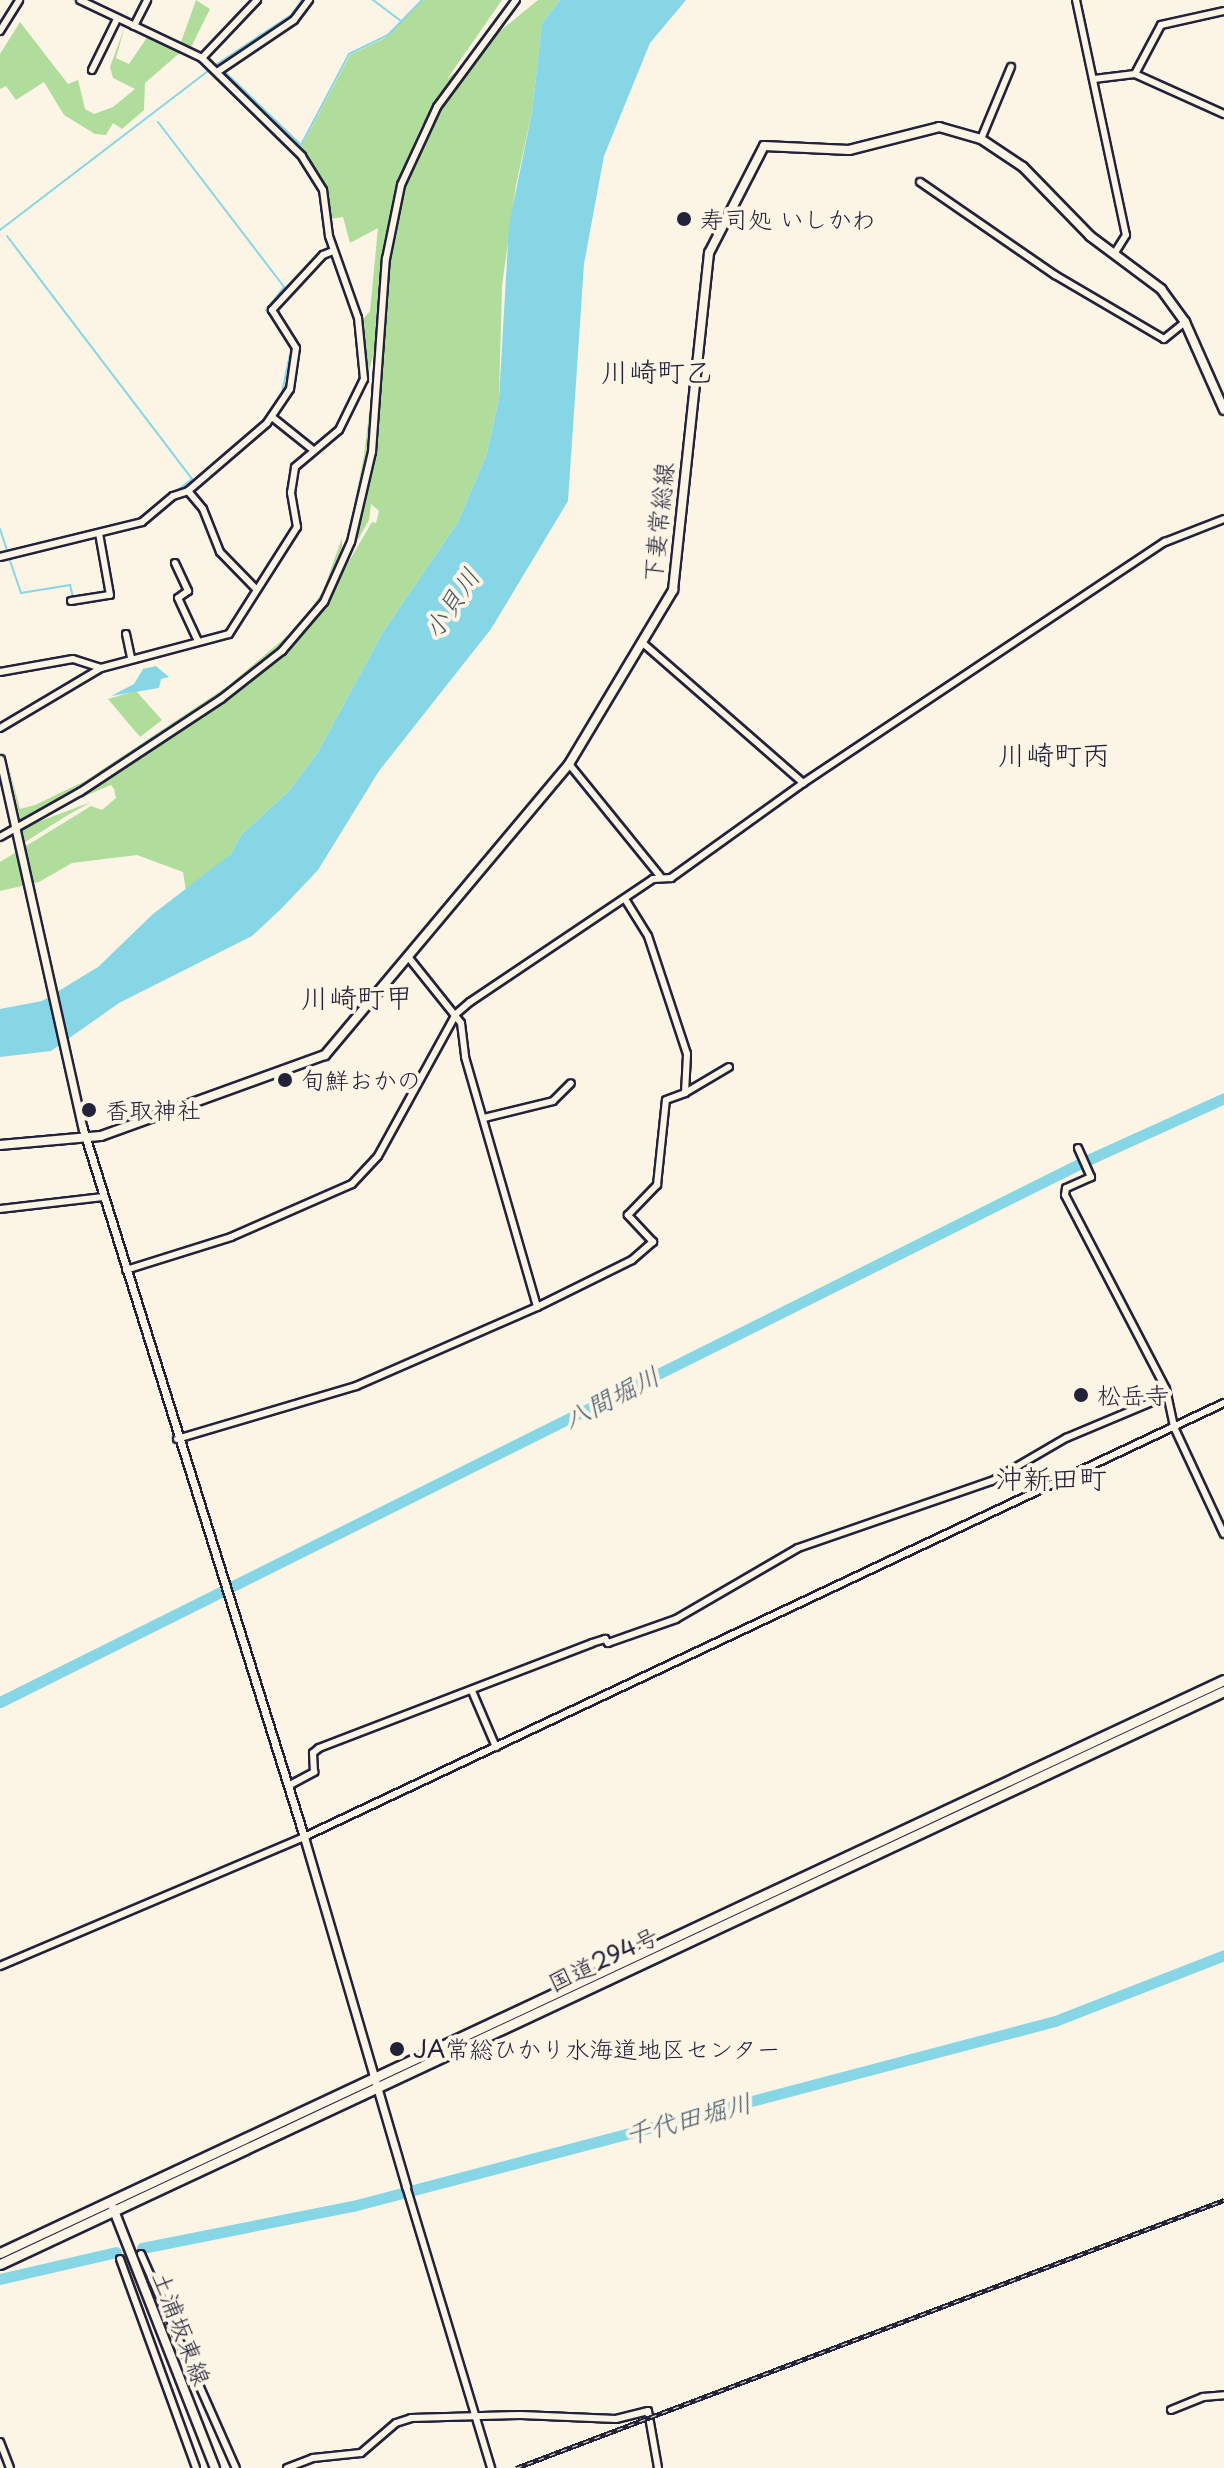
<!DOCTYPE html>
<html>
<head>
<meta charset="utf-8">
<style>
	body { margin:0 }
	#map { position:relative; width:1224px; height:2468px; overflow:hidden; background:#fcf5e5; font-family:"Playpen Sans","Klee One",sans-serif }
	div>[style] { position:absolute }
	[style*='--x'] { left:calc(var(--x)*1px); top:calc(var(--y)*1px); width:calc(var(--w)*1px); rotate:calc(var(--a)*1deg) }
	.green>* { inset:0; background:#b0dd9c }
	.water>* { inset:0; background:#87d6e5 }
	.stream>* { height:2px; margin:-1px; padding:0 1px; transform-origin:1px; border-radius:1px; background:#87d6e5 }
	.river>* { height:11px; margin:-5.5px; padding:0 5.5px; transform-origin:5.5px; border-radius:5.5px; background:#87d6e5 }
	.roads { filter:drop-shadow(2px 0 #22223b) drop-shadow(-2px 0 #22223b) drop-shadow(0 2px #22223b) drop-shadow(0 -2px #22223b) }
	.minor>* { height:6px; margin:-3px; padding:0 3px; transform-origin:3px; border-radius:3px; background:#fcf5e5 }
	.tertiary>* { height:7px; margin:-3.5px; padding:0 3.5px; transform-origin:3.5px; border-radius:3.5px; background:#fcf5e5 }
	.secondary>* { height:8px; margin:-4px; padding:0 4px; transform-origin:4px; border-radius:4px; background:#fcf5e5 }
	.trunk>* { height:9px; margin:-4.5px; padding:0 4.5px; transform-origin:4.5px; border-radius:4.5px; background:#fcf5e5 }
	.rail>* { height:5px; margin-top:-2.5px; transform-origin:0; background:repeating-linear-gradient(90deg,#fcf5e5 0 6px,#22223b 0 12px); box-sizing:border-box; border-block:2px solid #22223b }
	.dots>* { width:22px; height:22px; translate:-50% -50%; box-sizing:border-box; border:4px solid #fcf5e5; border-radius:50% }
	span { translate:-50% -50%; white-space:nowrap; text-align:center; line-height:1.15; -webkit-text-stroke:8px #fcf5e5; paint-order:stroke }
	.poi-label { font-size:24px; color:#22223b }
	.left { translate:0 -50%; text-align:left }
	.street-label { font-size:24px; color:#22223b }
	.water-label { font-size:26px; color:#40586e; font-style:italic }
	.quarter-label { font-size:28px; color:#22223b }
</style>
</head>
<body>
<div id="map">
	<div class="green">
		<i style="clip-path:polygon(196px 0,210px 9px,191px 47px,181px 42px)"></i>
		<i style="clip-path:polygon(423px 0,502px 0,447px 79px,463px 66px,422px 125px,403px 169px,382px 252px,377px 341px,366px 382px,364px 318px,370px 311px,378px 228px,350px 243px,343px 217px,330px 219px,325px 188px,300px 149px,350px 55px,385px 38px)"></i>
		<i style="clip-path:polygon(538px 0,560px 0,542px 23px,532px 112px,516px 185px,502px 286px,499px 399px,486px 456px,458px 522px,383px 632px,318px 752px,290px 790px,241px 835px,231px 854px,186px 891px,183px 872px,137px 855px,72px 863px,39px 882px,0 891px,0 862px,91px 806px,102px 810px,116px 798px,114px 789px,111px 785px,57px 808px,283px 652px,316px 617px,372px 522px,376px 523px,379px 511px,371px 504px,369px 520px,349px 556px,378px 426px,389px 253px,400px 195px,438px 110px,495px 35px)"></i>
		<i style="clip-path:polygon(20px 22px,68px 84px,78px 80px,85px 109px,94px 114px,113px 107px,135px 89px,113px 78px,110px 67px,125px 26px,116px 58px,129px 64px,148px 36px,183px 50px,145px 83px,144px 110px,122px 129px,113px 123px,106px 135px,95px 134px,64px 115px,44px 82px,16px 100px,6px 86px,0 89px,0 54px)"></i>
		<i style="clip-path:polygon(375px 364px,369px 453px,344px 556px,364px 455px)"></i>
		<i style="clip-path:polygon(342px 538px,342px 561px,325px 595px,281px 649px,231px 690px,21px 822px,8px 764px,20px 809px,35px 805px,85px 781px,228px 686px,299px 626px,323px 591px)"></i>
		<i style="clip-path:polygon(136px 691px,162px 720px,140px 737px,108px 699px)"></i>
		<i style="clip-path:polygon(91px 802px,68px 815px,25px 842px,22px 828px)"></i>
	</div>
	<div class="water">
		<i style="clip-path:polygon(560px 0,686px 0,650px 43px,604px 156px,584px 264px,568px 501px,491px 629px,379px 771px,318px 870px,282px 908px,252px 936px,119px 1003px,51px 1051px,0 1057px,0 1009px,42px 1001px,98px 967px,153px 914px,231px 854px,241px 835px,290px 790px,318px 752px,383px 632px,458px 522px,486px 456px,499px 399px,509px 225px,532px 112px,542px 23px)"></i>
		<i style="clip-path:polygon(156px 666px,169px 677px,161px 679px,159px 688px,111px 696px,134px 684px,143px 669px)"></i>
	</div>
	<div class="stream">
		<i style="--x:373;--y:0;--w:35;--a:37"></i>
		<i style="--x:225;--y:72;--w:105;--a:43.8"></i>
		<i style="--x:301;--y:145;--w:103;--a:-62.2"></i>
		<i style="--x:349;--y:54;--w:43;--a:-26"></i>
		<i style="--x:388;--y:35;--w:49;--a:-45.8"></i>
		<i style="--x:158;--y:122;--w:208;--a:52.6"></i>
		<i style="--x:284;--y:287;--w:29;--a:128"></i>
		<i style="--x:266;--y:310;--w:14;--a:51"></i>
		<i style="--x:0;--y:230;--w:273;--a:-37.4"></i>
		<i style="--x:217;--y:64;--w:89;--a:-33.5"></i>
		<i style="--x:291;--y:15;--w:19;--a:-54"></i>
		<i style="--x:7;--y:236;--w:305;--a:52.7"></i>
		<i style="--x:192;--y:479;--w:64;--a:142.6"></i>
		<i style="--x:281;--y:397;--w:53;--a:-78.1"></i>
		<i style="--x:271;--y:412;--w:11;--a:-56"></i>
		<i style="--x:278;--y:417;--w:39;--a:37"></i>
		<i style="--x:0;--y:529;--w:23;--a:72"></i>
		<i style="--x:9;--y:558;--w:37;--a:71"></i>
		<i style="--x:21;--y:593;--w:50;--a:-9.3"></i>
		<i style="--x:70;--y:585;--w:12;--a:76"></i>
		<i style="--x:73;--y:597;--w:32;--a:-9"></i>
	</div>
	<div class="river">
		<i style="--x:0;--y:1702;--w:1208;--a:-26.5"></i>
		<i style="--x:1081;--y:1163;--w:157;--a:-24.4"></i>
		<i style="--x:142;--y:2248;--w:215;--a:-11.3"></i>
		<i style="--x:353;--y:2206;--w:726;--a:-14.76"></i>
		<i style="--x:1055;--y:2021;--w:181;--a:-21.3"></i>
		<i style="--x:0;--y:2279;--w:119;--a:-13.1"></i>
	</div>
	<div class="roads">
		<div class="minor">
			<i style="--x:1076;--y:0;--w:240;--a:78"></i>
			<i style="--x:1126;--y:235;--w:22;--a:122"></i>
			<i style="--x:134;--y:26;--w:29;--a:-63"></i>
			<i style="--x:0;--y:31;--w:36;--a:-58"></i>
			<i style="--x:202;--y:58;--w:80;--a:-46.5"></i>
			<i style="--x:92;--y:70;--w:57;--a:-63.9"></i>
			<i style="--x:217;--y:72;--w:93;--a:-34"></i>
			<i style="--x:294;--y:20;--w:25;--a:-53"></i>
			<i style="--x:1135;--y:74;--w:98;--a:24.2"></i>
			<i style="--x:1094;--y:79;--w:41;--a:-7"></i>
			<i style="--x:1135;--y:74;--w:55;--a:-62"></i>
			<i style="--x:1161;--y:25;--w:65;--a:-12.5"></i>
			<i style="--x:981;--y:139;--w:78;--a:-67.4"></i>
			<i style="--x:920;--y:182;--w:164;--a:34.6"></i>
			<i style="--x:1055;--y:275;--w:126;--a:30.4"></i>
			<i style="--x:1164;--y:339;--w:27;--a:-39"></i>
			<i style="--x:272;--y:417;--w:51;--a:38.7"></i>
			<i style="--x:188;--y:491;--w:23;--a:50"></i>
			<i style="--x:203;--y:509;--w:46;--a:68.4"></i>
			<i style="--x:220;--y:552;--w:52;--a:45.8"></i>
			<i style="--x:0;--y:557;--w:146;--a:-13.8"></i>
			<i style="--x:142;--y:522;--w:40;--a:-40"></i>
			<i style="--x:173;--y:496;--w:16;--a:-18"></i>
			<i style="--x:188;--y:491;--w:104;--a:-40.7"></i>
			<i style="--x:267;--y:423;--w:41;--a:-55.9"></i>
			<i style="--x:290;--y:389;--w:41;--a:-81.7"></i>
			<i style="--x:296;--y:348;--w:45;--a:-122.3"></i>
			<i style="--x:272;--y:310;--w:75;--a:-47.2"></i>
			<i style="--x:323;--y:255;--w:11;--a:-22"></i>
			<i style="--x:175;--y:563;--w:31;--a:65"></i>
			<i style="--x:188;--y:591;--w:12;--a:145"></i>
			<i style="--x:178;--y:598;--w:47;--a:65.1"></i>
			<i style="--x:71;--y:601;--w:39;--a:-9"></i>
			<i style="--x:110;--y:595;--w:63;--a:-100.1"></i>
			<i style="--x:126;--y:634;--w:25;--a:78"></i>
			<i style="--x:645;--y:645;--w:210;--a:41.1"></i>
			<i style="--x:0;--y:672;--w:74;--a:-10.1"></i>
			<i style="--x:73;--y:659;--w:29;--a:18"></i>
			<i style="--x:0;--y:728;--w:117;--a:-30.7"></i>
			<i style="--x:101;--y:668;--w:132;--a:-14.9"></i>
			<i style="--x:229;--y:634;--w:127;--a:-57.6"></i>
			<i style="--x:297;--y:527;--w:35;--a:-100"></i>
			<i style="--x:291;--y:493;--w:26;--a:-81"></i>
			<i style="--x:295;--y:467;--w:57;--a:-40.1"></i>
			<i style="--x:339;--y:430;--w:57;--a:-63.9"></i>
			<i style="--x:364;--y:379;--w:61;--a:-95.6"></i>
			<i style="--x:358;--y:318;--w:87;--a:-109.5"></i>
			<i style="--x:329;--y:236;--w:46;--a:-97.4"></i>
			<i style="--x:323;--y:190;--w:40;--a:-122"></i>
			<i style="--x:302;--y:156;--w:140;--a:-135.6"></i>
			<i style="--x:202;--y:58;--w:135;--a:-154.6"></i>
			<i style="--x:569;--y:764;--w:144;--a:50.9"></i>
			<i style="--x:0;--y:837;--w:92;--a:-29.4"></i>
			<i style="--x:80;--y:792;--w:169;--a:-33.4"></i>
			<i style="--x:221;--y:699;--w:78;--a:-38.2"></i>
			<i style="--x:282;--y:651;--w:65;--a:-49.4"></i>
			<i style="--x:324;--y:602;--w:66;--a:-65.8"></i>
			<i style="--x:351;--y:542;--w:92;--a:-76.9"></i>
			<i style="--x:372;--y:452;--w:194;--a:-85.9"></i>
			<i style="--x:386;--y:259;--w:76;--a:-78.5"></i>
			<i style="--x:401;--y:185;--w:86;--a:-65.2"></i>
			<i style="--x:437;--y:107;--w:133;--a:-53.6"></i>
			<i style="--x:409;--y:958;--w:83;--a:51.3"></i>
			<i style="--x:461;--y:1023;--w:34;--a:83"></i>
			<i style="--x:465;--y:1057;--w:260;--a:73.9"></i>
			<i style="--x:685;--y:1093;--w:51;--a:-30.6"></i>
			<i style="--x:484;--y:1118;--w:71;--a:-13.8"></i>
			<i style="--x:553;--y:1101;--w:25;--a:-45"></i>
			<i style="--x:1078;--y:1148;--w:32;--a:66"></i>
			<i style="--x:1091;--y:1177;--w:27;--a:156"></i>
			<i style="--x:1066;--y:1188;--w:7;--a:98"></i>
			<i style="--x:1065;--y:1195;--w:219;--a:62.5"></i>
			<i style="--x:1166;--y:1389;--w:39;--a:78"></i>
			<i style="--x:1174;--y:1427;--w:118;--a:65"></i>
			<i style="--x:0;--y:1209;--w:105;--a:-6.6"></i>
			<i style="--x:126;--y:1270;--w:110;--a:-17.4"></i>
			<i style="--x:231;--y:1237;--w:132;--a:-23.7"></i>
			<i style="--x:352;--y:1184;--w:38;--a:-47"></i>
			<i style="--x:378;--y:1156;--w:162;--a:-61.2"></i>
			<i style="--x:456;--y:1014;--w:18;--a:-41"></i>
			<i style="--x:470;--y:1002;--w:220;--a:-33.9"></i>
			<i style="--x:653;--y:879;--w:18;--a:-3"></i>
			<i style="--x:671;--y:878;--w:163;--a:-35.7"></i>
			<i style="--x:803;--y:783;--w:435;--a:-33.7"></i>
			<i style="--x:1165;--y:542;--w:63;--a:-21.3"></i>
			<i style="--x:177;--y:1439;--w:187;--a:-16.5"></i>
			<i style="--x:356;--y:1386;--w:197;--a:-23.6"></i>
			<i style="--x:537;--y:1307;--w:106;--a:-26.3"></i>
			<i style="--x:632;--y:1260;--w:28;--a:-41"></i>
			<i style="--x:653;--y:1242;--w:37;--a:-133"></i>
			<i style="--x:628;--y:1215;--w:42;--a:-46"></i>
			<i style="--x:657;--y:1185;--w:85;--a:-84"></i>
			<i style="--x:666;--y:1100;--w:20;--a:-20"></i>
			<i style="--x:685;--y:1093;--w:39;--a:-87"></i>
			<i style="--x:687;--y:1054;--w:124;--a:-108.3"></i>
			<i style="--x:648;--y:936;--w:44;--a:-121.9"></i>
			<i style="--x:472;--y:1691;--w:61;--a:66.8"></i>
			<i style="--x:288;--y:1786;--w:30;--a:-28"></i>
			<i style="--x:314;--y:1772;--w:19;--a:-93"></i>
			<i style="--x:313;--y:1753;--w:8;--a:-40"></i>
			<i style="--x:319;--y:1748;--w:292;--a:-21"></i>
			<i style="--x:592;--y:1643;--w:14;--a:-17"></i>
			<i style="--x:605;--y:1639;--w:5;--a:53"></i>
			<i style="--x:608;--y:1643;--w:72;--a:-19.4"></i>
			<i style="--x:676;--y:1619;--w:141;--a:-30.2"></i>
			<i style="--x:798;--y:1548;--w:205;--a:-19.1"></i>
			<i style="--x:992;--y:1481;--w:86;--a:-30.2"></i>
			<i style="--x:1066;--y:1438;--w:106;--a:-22.7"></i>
			<i style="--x:0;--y:1966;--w:330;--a:-23"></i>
			<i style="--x:304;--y:1837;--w:1017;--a:-25.26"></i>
			<i style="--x:406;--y:2186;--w:295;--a:73.2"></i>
			<i style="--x:141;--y:2254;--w:234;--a:66.1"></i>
			<i style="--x:120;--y:2259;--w:222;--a:70"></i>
			<i style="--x:1171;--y:2410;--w:35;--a:-22"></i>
			<i style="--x:1203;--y:2397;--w:21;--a:-5"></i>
			<i style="--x:0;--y:2442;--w:28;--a:69"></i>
			<i style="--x:287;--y:2468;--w:28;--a:-21"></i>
			<i style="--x:313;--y:2458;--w:48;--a:-5.9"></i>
			<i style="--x:361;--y:2453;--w:46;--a:-40.6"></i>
			<i style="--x:396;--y:2423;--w:16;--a:-18"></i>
			<i style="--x:411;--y:2418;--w:110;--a:-1.6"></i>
			<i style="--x:521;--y:2415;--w:95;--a:2.4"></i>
			<i style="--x:616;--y:2419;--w:33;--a:-14"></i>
			<i style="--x:648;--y:2411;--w:58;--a:80"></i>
		</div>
		<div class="tertiary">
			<i style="--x:0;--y:759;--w:379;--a:77.4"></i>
			<i style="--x:83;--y:1129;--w:742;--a:72.66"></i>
			<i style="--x:304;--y:1837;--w:364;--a:73.7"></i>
		</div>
		<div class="secondary">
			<i style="--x:0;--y:1145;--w:101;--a:-5.1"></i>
			<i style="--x:101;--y:1136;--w:238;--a:-19.9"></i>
			<i style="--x:325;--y:1055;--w:380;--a:-50"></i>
			<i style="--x:569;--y:764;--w:203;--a:-59.1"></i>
			<i style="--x:673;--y:590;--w:339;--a:-83.9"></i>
			<i style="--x:709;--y:253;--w:120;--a:-62.8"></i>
			<i style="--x:764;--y:146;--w:85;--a:2.7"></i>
			<i style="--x:849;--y:150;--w:93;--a:-14.3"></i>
			<i style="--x:939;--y:127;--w:44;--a:15.9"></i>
			<i style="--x:981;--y:139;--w:50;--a:33.7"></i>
			<i style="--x:1023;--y:167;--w:96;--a:45.8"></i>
			<i style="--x:1090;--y:236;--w:89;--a:36.7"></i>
			<i style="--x:1161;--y:289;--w:41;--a:54"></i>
			<i style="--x:1185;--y:322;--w:96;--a:66.1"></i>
			<i style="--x:113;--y:2208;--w:279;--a:68.6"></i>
		</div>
		<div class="trunk">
			<i style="--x:0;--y:2253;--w:1351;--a:-25.09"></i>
			<i style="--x:0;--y:2264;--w:1351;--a:-25.09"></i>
		</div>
	</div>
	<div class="rail">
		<i style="--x:516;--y:2468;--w:757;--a:-20.73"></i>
	</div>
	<div class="dots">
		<i style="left:684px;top:219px;background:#22223b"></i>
		<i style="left:285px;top:1080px;background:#22223b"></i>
		<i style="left:89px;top:1110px;background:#22223b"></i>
		<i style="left:1081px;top:1395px;background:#22223b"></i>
		<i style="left:397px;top:2049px;background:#22223b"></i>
	</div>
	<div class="poi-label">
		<span class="left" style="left:700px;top:219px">寿司処 いしかわ</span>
		<span class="left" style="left:301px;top:1080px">旬鮮おかの</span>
		<span class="left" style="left:105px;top:1110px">香取神社</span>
		<span class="left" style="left:1097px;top:1395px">松岳寺</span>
		<span class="left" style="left:413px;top:2049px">JA常総ひかり水海道地区センター</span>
	</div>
	<div class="street-label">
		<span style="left:658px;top:522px;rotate:-84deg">下妻常総線</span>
		<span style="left:603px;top:1959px;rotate:-25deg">国道294号</span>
		<span style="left:182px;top:2328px;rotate:69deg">土浦坂東線</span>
	</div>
	<div class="water-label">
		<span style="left:451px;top:603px;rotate:-56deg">小貝川</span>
		<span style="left:611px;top:1397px;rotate:-27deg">八間堀川</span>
		<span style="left:688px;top:2118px;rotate:-15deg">千代田堀川</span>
	</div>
	<div class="quarter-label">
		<span style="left:657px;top:371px">川崎町乙</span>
		<span style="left:1054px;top:754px">川崎町丙</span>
		<span style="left:357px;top:997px">川崎町甲</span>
		<span style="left:1051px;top:1478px">沖新田町</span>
	</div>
</div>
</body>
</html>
